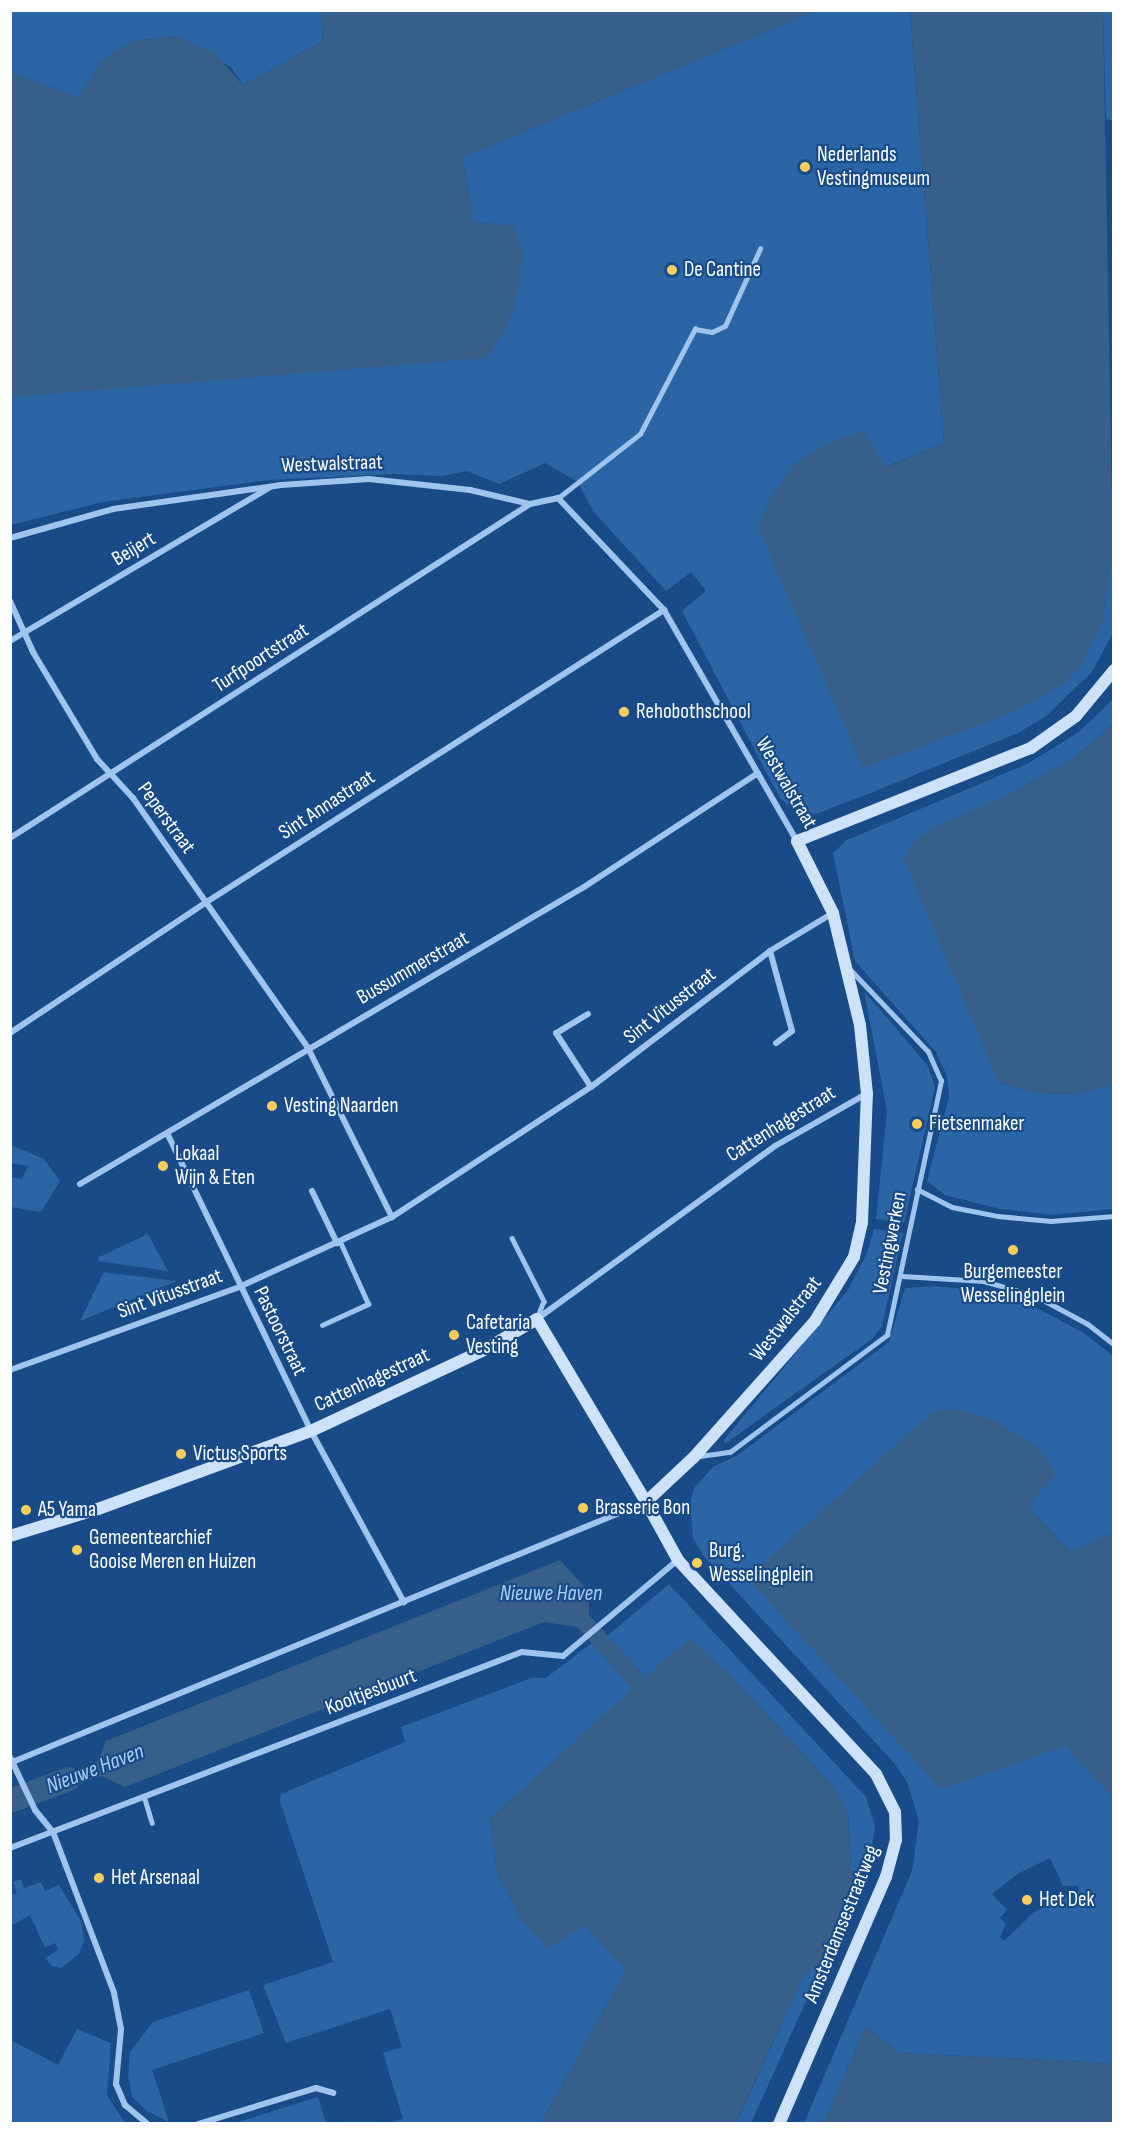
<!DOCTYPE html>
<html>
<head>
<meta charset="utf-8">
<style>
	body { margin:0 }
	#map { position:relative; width:1124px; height:2134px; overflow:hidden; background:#184b88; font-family:"Sofia Sans Condensed",sans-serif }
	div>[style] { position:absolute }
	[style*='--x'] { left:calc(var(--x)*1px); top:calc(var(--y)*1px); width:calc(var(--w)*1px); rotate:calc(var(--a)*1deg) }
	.green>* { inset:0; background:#2b65a6 }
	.water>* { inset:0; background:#385e8a }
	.canal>* { height:24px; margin:-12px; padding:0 12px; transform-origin:12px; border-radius:12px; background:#385e8a }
	.lane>* { height:4.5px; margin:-2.25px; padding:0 2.25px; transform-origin:2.25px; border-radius:2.25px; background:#a0c4ed }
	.street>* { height:6px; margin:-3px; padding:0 3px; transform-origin:3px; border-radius:3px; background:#a0c4ed }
	.secondary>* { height:12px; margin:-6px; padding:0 6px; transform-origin:6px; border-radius:6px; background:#cde1f9 }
	.dots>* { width:16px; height:16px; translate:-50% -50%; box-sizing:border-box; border:3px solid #184b88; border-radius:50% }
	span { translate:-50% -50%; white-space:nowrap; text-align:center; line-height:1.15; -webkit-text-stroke:4.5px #184b88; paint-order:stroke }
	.poi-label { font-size:21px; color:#fff }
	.left { translate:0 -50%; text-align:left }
	.street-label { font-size:21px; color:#fff }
	.water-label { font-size:22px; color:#abcef4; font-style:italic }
	.frame { position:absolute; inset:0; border:12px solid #fff; pointer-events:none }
</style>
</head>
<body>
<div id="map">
	<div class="green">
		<i style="clip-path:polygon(11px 11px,321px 11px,323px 41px,243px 85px,231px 67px,175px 36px,134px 41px,100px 63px,79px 97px,11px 73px)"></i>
		<i style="clip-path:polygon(816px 11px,910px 11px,944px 443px,885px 467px,795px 463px,1113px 553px,1113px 440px,1113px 633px,1092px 672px,1045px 717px,1018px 733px,873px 792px,816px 814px,797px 812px,780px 798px,682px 611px,706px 591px,691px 572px,666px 591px,593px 511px,578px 482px,545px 463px,499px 484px,467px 471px,441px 476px,394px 474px,270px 480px,103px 502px,11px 525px,11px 397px,126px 386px,514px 226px,473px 222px,463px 157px)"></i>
		<i style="clip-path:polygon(1103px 11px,1113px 11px,1113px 121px,1106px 119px)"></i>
		<i style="clip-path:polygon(1113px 699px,1113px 724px,1073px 759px,1015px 791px,999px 1083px,1037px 1093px,1076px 1094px,1113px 1085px,1113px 1209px,1052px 1215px,1000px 1209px,945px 1195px,927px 1181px,949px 1097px,947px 1076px,936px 1052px,855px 961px,833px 853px,847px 840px,1027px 764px,1079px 732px)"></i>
		<i style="clip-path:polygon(864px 991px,928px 1066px,935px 1087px,904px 1223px,876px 1219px,887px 1111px)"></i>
		<i style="clip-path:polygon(11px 1145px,44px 1159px,60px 1181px,41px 1212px,11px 1207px,11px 1177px,22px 1179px,28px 1166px,11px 1163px)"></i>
		<i style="clip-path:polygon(874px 1229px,903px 1233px,882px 1326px,872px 1339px,726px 1443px,723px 1441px,848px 1290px,867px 1253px)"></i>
		<i style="clip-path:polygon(148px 1234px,168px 1271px,98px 1261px,99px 1257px)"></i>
		<i style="clip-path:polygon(104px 1272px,110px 1273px,177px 1281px,80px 1321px)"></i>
		<i style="clip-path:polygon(evenodd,935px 1286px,983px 1291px,1033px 1306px,1084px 1333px,1113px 1356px,1113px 1533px,1071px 1552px,1028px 1507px,994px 1420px,1065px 1745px,1113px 1797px,1113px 2063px,899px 2053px,866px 2026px,824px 2123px,804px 2123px,912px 1871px,919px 1821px,907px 1782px,895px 1764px,703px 1555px,693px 1538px,690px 1504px,694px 1488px,713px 1467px,738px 1455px,889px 1342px,905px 1288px,935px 1286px,1050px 1858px,1063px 1886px,1078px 1886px,1079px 1891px,1034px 1912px,1004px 1941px,1000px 1937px,1006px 1924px,1000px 1918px,1007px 1910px,992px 1894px,1019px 1873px,1050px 1858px)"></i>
		<i style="clip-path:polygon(669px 1584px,866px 1797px,875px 1826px,871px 1853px,859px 1885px,851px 1870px,848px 1815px,832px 1785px,735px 1680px,645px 1677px,607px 1636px)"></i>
		<i style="clip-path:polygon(592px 1643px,633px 1689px,490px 1819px,497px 1873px,523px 1922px,584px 1924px,626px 1970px,541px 2123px,388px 2123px,403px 2119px,383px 2053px,402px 2047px,390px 2009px,286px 2043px,263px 1985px,333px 1962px,280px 1801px,281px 1794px,405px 1742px,401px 1727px,531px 1678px,546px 1678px)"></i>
		<i style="clip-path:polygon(21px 1879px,24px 1888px,41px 1882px,45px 1891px,59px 1885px,81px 1921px,84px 1940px,79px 1954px,61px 1968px,52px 1966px,45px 1958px,58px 1950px,55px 1943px,45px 1948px,30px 1915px,11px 1926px,11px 1894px,17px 1894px,13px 1882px)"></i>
		<i style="clip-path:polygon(815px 1966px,821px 1968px,751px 2123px,736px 2124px,802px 1979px)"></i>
		<i style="clip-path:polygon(249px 1990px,264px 2033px,152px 2070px,169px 2122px,147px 2111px,132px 2097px,128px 2076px,130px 2052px,153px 2022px)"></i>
		<i style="clip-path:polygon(77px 2029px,111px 2043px,107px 2095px,125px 2123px,11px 2123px,11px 2040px,58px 2065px)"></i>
		<i style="clip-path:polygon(318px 2097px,326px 2123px,235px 2123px)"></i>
	</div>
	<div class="water">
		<i style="clip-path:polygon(321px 11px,321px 10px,816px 11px,463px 157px,473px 222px,514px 226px,523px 255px,515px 306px,502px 336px,486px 358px,11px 397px,11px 73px,79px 97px,100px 63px,116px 50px,134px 41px,175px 36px,214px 52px,243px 85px,323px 41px)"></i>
		<i style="clip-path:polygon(910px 11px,1103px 11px,1113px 553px,1103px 620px,1084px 661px,1065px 683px,1011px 713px,863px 768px,758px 528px,770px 498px,795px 463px,828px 443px,863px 431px,886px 467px,944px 443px)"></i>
		<i style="clip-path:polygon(1113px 724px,1113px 1085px,1076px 1094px,1037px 1093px,999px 1083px,904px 859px,910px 845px,933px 828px,1015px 791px,1073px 759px)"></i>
		<i style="clip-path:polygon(935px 1410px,965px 1411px,994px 1420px,1038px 1448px,1056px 1473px,1028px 1507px,1071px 1552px,1113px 1533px,1113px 1797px,1065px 1746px,941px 1789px,747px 1578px)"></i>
		<i style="clip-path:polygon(560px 1560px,589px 1592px,589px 1615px,645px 1677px,690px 1638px,735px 1680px,832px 1785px,848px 1815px,851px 1870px,859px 1885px,821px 1968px,815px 1967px,802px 1979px,736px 2123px,541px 2123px,626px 1970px,584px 1925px,548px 1949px,523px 1922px,497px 1873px,490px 1819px,632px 1689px,577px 1627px,544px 1622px,125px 1787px,101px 1776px,43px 1797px,38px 1783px,97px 1762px,106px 1741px)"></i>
		<i style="clip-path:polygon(866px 2026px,899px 2053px,1113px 2063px,1113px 2123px,824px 2123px)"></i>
	</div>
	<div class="canal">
		<i style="--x:10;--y:1801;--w:63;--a:-20.4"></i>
	</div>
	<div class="lane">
		<i style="--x:558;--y:498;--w:104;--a:-38"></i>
		<i style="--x:640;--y:434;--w:119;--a:-62.4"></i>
		<i style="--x:695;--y:329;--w:17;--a:10"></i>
		<i style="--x:712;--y:332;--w:14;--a:-25"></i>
		<i style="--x:725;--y:326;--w:85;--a:-65.6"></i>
		<i style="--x:917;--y:1189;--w:39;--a:27"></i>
		<i style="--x:952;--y:1207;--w:47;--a:11.1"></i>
		<i style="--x:998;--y:1216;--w:53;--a:5.4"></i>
		<i style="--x:1051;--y:1221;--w:63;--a:-4.5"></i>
		<i style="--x:512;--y:1238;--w:71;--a:63.1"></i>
		<i style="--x:544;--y:1301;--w:17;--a:111"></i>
		<i style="--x:902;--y:1276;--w:82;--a:3.5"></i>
		<i style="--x:984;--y:1281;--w:54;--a:16.1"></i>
		<i style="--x:1036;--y:1296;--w:59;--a:28.3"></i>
		<i style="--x:1088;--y:1324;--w:33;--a:38"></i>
		<i style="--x:322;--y:1325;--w:51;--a:-24.5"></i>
		<i style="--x:368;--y:1304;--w:68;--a:-114.3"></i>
		<i style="--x:700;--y:1456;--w:30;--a:-8"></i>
		<i style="--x:730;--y:1452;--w:196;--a:-36.7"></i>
		<i style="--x:887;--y:1335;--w:260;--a:-78"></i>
		<i style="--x:941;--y:1081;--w:32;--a:-114"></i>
		<i style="--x:928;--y:1052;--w:112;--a:-133.5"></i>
		<i style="--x:144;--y:1796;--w:28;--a:73"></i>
	</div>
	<div class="street">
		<i style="--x:10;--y:538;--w:107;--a:-15.7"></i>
		<i style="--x:113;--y:509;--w:170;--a:-8.1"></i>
		<i style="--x:281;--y:485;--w:88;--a:-3.9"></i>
		<i style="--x:369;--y:479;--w:102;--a:6.2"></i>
		<i style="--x:470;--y:490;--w:62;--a:13.1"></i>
		<i style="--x:530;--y:504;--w:29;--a:-12"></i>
		<i style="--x:558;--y:498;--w:154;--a:46.6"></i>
		<i style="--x:664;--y:610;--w:267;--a:60.1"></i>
		<i style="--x:10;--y:601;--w:56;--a:65.7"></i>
		<i style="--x:33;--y:652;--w:125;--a:59.1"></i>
		<i style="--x:97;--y:759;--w:53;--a:47.3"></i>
		<i style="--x:133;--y:798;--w:305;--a:55"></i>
		<i style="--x:308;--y:1048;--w:189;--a:63.6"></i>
		<i style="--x:10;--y:641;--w:302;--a:-30.6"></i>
		<i style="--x:10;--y:838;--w:618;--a:-32.71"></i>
		<i style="--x:770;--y:951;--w:83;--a:74.6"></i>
		<i style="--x:792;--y:1031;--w:20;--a:143"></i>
		<i style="--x:588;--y:1014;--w:37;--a:149"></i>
		<i style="--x:556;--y:1033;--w:64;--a:57.1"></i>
		<i style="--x:10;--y:1033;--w:234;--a:-33.7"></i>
		<i style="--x:205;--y:903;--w:545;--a:-32.55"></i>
		<i style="--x:168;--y:1135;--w:329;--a:64.2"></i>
		<i style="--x:311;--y:1431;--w:195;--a:61.5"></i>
		<i style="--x:80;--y:1184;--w:585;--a:-30.51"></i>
		<i style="--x:584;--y:887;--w:208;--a:-33.2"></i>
		<i style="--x:312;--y:1191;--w:58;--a:64.3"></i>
		<i style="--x:537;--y:1319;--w:294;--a:-36"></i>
		<i style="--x:775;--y:1146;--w:105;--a:-29.7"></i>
		<i style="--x:10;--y:1370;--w:244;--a:-19.9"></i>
		<i style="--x:239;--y:1287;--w:168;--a:-24.6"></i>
		<i style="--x:392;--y:1217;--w:238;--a:-33.2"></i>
		<i style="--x:591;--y:1087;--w:225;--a:-37.2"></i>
		<i style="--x:770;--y:951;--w:74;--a:-31.1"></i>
		<i style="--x:10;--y:1757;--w:59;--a:64.7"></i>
		<i style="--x:35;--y:1810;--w:28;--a:51"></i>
		<i style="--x:53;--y:1832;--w:172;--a:69.2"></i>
		<i style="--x:114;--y:1993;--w:37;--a:79"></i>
		<i style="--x:121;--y:2029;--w:55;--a:95.2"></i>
		<i style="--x:116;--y:2084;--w:23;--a:67"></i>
		<i style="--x:125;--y:2105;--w:30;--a:40"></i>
		<i style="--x:10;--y:1763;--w:687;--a:-22.31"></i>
		<i style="--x:10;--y:1848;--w:548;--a:-20.95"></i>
		<i style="--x:522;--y:1652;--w:41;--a:5.6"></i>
		<i style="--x:563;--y:1656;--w:150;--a:-39.9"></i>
		<i style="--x:198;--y:2124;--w:123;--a:-17"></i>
		<i style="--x:316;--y:2088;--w:18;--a:16"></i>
	</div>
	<div class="secondary">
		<i style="--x:10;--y:1536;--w:92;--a:-17.1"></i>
		<i style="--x:98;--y:1509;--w:227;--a:-20.1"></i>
		<i style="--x:311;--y:1431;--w:191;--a:-25.1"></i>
		<i style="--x:484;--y:1350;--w:61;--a:-30.3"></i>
		<i style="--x:537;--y:1319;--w:213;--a:59.2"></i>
		<i style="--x:779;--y:2124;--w:269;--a:-66.6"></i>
		<i style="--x:886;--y:1877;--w:38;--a:-75"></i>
		<i style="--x:896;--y:1840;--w:28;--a:-92"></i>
		<i style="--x:895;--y:1812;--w:42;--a:-116.6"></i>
		<i style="--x:876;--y:1774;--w:292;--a:-132.8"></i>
		<i style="--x:678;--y:1560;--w:66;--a:-118.9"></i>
		<i style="--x:646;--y:1502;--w:66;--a:-43.2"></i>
		<i style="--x:694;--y:1457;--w:182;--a:-48.3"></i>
		<i style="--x:815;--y:1321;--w:75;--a:-58.6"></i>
		<i style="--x:854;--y:1257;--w:36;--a:-77"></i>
		<i style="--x:862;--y:1222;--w:128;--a:-87.8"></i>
		<i style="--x:867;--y:1094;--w:69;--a:-95.8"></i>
		<i style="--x:860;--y:1025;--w:115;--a:-103.6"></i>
		<i style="--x:833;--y:913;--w:80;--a:-116.6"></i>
		<i style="--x:797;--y:841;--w:252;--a:-21.7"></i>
		<i style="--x:1031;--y:748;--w:55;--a:-35.4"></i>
		<i style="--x:1076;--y:716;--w:60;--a:-50.4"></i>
	</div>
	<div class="dots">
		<i style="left:805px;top:167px;background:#ffcd5c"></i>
		<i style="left:672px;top:270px;background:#ffcd5c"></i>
		<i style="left:624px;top:712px;background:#ffcd5c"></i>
		<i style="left:272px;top:1106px;background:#ffcd5c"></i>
		<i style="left:917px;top:1124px;background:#ffcd5c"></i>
		<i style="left:163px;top:1166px;background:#ffcd5c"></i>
		<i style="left:1013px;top:1250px;background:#ffcd5c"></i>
		<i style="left:454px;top:1335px;background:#ffcd5c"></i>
		<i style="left:181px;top:1454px;background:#ffcd5c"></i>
		<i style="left:583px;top:1508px;background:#ffcd5c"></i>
		<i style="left:26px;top:1510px;background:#ffcd5c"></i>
		<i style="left:77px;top:1550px;background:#ffcd5c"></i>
		<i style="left:697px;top:1563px;background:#ffcd5c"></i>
		<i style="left:99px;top:1878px;background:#ffcd5c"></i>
		<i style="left:1027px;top:1900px;background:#ffcd5c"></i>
	</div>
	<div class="poi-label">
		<span class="left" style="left:817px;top:167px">Nederlands<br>Vestingmuseum</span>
		<span class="left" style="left:684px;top:270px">De Cantine</span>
		<span class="left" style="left:636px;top:712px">Rehobothschool</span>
		<span class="left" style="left:284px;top:1106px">Vesting Naarden</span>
		<span class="left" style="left:929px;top:1124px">Fietsenmaker</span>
		<span class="left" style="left:175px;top:1166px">Lokaal<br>Wijn &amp; Eten</span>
		<span style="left:1013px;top:1284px">Burgemeester<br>Wesselingplein</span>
		<span class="left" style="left:466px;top:1335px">Cafetaria<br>Vesting</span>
		<span class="left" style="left:193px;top:1454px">Victus Sports</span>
		<span class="left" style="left:595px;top:1508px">Brasserie Bon</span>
		<span class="left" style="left:38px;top:1510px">A5 Yama</span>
		<span class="left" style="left:89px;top:1550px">Gemeentearchief<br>Gooise Meren en Huizen</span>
		<span class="left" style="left:709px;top:1563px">Burg.<br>Wesselingplein</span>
		<span class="left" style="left:111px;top:1878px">Het Arsenaal</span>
		<span class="left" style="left:1039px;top:1900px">Het Dek</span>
	</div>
	<div class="street-label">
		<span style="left:332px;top:464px;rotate:-2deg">Westwalstraat</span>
		<span style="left:134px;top:549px;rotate:-31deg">Beijert</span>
		<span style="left:261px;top:658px;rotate:-33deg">Turfpoortstraat</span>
		<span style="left:786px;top:783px;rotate:60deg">Westwalstraat</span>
		<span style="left:327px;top:805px;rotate:-33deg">Sint Annastraat</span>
		<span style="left:166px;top:818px;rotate:54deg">Peperstraat</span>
		<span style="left:413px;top:968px;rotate:-30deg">Bussummerstraat</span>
		<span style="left:670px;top:1006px;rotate:-38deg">Sint Vitusstraat</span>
		<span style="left:781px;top:1124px;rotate:-32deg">Cattenhagestraat</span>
		<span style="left:890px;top:1243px;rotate:-79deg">Vestingwerken</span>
		<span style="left:170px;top:1294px;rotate:-20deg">Sint Vitusstraat</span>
		<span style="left:786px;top:1319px;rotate:-52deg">Westwalstraat</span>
		<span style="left:280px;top:1331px;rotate:64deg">Pastoorstraat</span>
		<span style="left:372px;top:1380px;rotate:-25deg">Cattenhagestraat</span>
		<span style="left:371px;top:1692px;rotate:-21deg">Kooltjesbuurt</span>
		<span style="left:842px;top:1924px;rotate:-68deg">Amsterdamsestraatweg</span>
	</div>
	<div class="water-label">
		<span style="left:551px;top:1594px">Nieuwe Haven</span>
		<span style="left:95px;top:1769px;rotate:-21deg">Nieuwe Haven</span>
	</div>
	<div class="frame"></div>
</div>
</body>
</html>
